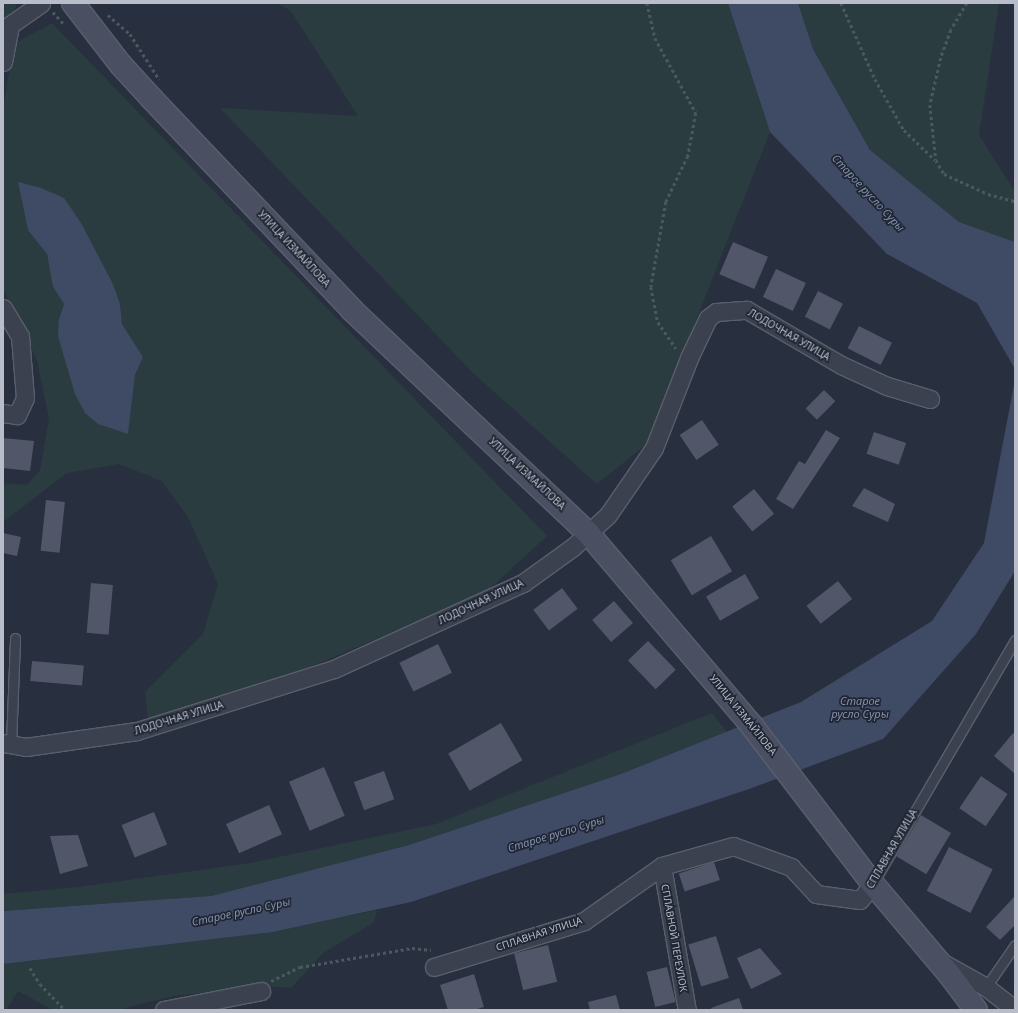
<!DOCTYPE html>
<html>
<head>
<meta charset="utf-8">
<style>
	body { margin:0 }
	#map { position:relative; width:1018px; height:1013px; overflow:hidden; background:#282f3e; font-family:"Noto Sans",sans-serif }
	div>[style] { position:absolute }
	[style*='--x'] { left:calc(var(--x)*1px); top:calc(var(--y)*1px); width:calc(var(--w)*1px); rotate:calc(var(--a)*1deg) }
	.green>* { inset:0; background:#2b3c40 }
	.water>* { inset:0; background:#3f4b65 }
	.building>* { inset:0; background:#515769; transform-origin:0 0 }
	.path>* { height:2.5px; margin-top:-1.25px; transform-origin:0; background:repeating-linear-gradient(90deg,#4a595e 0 3px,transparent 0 6px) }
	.roads { filter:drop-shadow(1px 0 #595f6c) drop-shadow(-1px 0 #595f6c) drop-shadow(0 1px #595f6c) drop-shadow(0 -1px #595f6c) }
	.lane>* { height:9px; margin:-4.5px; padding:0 4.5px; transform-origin:4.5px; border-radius:4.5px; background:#3b414e }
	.street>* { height:17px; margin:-8.5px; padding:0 8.5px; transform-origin:8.5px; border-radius:8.5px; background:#3b414e }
	.secondary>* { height:22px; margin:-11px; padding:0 11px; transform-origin:11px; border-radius:11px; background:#4a5061 }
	span { translate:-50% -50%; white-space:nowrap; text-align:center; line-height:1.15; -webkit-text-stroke:3.5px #202633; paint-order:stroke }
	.street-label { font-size:10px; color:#b8bdc9 }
	.water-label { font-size:11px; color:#8290ad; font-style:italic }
	.frame { position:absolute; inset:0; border:4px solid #b8bdc9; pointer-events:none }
</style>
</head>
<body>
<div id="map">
	<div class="green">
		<i style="clip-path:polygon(3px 3px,17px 3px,3px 43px)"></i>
		<i style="clip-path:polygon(278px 3px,728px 3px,770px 132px,648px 443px,597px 484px,473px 373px,220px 108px,358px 116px,291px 11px)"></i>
		<i style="clip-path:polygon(798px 3px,999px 3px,979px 135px,1015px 192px,1015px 242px,959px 222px,870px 150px,813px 49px)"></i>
		<i style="clip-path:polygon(evenodd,52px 23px,547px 536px,485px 593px,310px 667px,148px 719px,145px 692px,203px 634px,218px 584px,188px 517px,162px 481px,119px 464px,67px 473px,3px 522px,3px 483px,27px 485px,40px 470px,49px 419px,37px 360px,3px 289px,3px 108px,14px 44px,52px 23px,21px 200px,74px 213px,113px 284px,120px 304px,122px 324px,143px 357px,135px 375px,128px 434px,98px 424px,68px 371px,59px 319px,64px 304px,53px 287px,47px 254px,24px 212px,21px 200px)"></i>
		<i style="clip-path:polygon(712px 713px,727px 732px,621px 774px,409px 845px,211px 896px,3px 911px,3px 894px,78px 887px,251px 863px,436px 824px)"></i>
		<i style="clip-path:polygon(377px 910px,374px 922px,323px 953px,291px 988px,268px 986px,173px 996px,117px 1010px,53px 1010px,18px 991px,6px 1010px,3px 1010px,3px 964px,273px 932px)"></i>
	</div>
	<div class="water">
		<i style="clip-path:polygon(728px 3px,798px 3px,813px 49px,870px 150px,959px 222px,1015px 242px,1015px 369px,977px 303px,887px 254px,770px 132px)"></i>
		<i style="clip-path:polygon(18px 182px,41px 188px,64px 198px,81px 223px,113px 284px,120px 304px,122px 324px,143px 357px,135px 375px,128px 434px,98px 424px,85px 413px,75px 394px,58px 336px,59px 319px,64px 304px,53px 287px,47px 254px,28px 230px)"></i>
		<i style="clip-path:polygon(1015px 379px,1015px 571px,976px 634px,883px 739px,749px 789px,411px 902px,273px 932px,3px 964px,3px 911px,211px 896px,409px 845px,621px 774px,801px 702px,932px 621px,984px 543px)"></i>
	</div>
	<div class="building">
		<i style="left:733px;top:242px;width:38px;height:35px;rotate:23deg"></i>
		<i style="left:776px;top:269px;width:33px;height:31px;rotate:25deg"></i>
		<i style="left:818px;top:291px;width:28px;height:29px;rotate:27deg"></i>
		<i style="left:859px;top:326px;width:37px;height:25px;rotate:27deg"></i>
		<i style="left:824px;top:390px;width:16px;height:26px;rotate:45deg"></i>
		<i style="left:702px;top:420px;width:30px;height:27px;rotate:56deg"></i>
		<i style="clip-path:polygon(826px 430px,840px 438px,793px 509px,776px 499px,799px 461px,805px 464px)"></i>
		<i style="left:874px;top:432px;width:34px;height:23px;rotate:19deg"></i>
		<i style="clip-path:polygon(3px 438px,34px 441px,30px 471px,3px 468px)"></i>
		<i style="clip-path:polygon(864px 488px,895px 504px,888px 522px,852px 506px)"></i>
		<i style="left:754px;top:489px;width:32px;height:28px;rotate:51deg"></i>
		<i style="left:46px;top:500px;width:19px;height:51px;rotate:6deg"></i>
		<i style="clip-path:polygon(3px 533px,21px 537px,17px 556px,3px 553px)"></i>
		<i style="left:711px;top:536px;width:41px;height:47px;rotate:59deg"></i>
		<i style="left:745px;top:574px;width:28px;height:45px;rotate:60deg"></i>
		<i style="left:838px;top:581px;width:23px;height:40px;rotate:52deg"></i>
		<i style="left:91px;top:583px;width:22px;height:50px;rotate:5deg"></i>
		<i style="left:562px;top:588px;width:26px;height:36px;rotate:53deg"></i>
		<i style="left:614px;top:601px;width:29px;height:29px;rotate:49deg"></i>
		<i style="left:648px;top:641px;width:40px;height:28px;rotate:46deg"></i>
		<i style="left:438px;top:644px;width:32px;height:43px;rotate:64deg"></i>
		<i style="left:32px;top:661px;width:52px;height:20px;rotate:5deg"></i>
		<i style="left:501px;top:723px;width:43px;height:61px;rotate:60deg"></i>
		<i style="clip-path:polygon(1013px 733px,1015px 735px,1014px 773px,994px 756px)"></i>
		<i style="left:324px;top:767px;width:53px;height:38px;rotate:67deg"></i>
		<i style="left:384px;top:771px;width:30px;height:32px;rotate:70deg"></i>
		<i style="left:981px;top:776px;width:32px;height:39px;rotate:34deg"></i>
		<i style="left:269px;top:805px;width:32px;height:47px;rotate:66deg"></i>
		<i style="left:154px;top:812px;width:35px;height:35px;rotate:68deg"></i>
		<i style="left:921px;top:815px;width:35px;height:48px;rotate:31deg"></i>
		<i style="clip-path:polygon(78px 835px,88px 866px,60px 874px,50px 836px)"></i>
		<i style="left:949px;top:847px;width:49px;height:49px;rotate:27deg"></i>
		<i style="left:714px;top:862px;width:19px;height:37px;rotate:72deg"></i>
		<i style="clip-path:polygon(1015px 896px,1015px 925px,1000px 940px,986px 927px)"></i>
		<i style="left:716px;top:936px;width:44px;height:29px;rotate:73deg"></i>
		<i style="left:548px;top:945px;width:38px;height:35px;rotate:76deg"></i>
		<i style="clip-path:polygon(760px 948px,782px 974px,751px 989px,737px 958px)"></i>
		<i style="left:667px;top:967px;width:36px;height:21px;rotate:76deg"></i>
		<i style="clip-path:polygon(474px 974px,484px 1007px,474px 1010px,448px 1010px,440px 985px)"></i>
		<i style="clip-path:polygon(616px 995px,620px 1010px,590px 1010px,588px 1002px)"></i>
		<i style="clip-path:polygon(739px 998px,743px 1010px,712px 1010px,711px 1008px)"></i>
	</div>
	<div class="path">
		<i style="--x:647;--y:3;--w:36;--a:77"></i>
		<i style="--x:655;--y:38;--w:85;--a:61.3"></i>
		<i style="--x:696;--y:113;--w:44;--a:100.5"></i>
		<i style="--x:688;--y:156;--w:51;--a:115.6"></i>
		<i style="--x:666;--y:202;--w:86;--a:100"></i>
		<i style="--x:651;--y:287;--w:36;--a:79"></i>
		<i style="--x:658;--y:322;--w:32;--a:56"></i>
		<i style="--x:841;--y:3;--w:83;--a:65.9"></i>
		<i style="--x:875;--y:79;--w:59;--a:60.4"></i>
		<i style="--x:904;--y:130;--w:43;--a:44.1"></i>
		<i style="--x:967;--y:3;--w:31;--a:121"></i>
		<i style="--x:951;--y:30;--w:30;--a:110"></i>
		<i style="--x:941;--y:58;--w:48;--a:103.2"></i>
		<i style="--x:930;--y:105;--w:55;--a:83.8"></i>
		<i style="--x:936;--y:160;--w:16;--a:60"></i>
		<i style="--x:944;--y:174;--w:48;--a:24.4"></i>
		<i style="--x:988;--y:194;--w:28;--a:15"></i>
		<i style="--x:53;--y:12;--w:15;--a:48"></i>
		<i style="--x:108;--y:15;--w:29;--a:41"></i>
		<i style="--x:130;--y:34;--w:54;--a:57.2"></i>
		<i style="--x:30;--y:968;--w:19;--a:58"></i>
		<i style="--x:40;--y:984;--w:36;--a:46"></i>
		<i style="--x:271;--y:981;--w:32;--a:-26"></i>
		<i style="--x:300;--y:967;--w:114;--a:-9.6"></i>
		<i style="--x:412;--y:948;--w:19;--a:6"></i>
	</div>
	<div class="roads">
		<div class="lane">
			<i style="--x:11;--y:744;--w:106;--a:-87.8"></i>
			<i style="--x:873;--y:883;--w:281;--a:-59.7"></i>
			<i style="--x:986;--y:987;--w:51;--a:-55.4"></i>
		</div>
		<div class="street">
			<i style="--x:3;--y:62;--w:38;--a:-79"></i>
			<i style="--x:10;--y:25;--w:38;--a:-35"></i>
			<i style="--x:3;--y:308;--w:33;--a:59"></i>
			<i style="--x:20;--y:336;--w:62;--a:85.4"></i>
			<i style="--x:25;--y:398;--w:19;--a:115"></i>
			<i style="--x:17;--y:415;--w:14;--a:-172"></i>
			<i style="--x:3;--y:743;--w:23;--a:10"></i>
			<i style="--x:26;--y:747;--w:112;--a:-8.2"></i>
			<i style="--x:137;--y:731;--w:207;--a:-17.5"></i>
			<i style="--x:334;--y:669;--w:208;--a:-24.5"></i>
			<i style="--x:523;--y:583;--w:62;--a:-35.8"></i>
			<i style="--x:573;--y:547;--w:47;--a:-42.4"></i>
			<i style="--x:608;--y:515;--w:81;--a:-55.5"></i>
			<i style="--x:654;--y:448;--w:97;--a:-68.7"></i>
			<i style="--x:689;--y:358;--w:44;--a:-64.6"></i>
			<i style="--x:708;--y:318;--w:10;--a:-37"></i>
			<i style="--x:716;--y:312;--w:31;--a:-4"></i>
			<i style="--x:747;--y:310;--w:109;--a:30.3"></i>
			<i style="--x:841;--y:365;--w:51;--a:24.5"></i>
			<i style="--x:887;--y:386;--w:45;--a:16.8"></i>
			<i style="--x:662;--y:866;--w:146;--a:80.2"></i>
			<i style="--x:943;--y:963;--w:49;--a:29.2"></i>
			<i style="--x:986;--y:987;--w:37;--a:38"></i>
			<i style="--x:434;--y:967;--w:157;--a:-17"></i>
			<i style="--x:584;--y:921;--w:95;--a:-35.2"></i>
			<i style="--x:662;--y:866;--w:74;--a:-15.7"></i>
			<i style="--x:733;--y:846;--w:62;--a:19.9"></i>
			<i style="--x:791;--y:867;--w:37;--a:47"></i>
			<i style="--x:816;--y:894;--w:44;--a:7.8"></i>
			<i style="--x:860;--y:900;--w:21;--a:-51"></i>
			<i style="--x:164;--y:1010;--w:99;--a:-11.1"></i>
		</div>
		<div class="secondary">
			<i style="--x:73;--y:3;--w:78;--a:52.3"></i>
			<i style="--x:121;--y:65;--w:47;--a:47.6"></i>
			<i style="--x:153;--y:100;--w:289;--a:46.5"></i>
			<i style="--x:352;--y:310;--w:325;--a:43.4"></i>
			<i style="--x:588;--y:533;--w:253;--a:49.6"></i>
			<i style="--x:752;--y:726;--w:199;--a:52.6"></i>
			<i style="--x:873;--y:884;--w:118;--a:49.8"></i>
			<i style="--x:949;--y:974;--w:45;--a:53.1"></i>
		</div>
	</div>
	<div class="street-label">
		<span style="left:294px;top:249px;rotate:47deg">УЛИЦА ИЗМАЙЛОВА</span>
		<span style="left:789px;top:335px;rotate:30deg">ЛОДОЧНАЯ УЛИЦА</span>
		<span style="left:527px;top:474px;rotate:43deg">УЛИЦА ИЗМАЙЛОВА</span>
		<span style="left:481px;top:602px;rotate:-25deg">ЛОДОЧНАЯ УЛИЦА</span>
		<span style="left:743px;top:715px;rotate:51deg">УЛИЦА ИЗМАЙЛОВА</span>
		<span style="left:179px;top:718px;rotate:-17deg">ЛОДОЧНАЯ УЛИЦА</span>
		<span style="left:892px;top:849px;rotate:-60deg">СПЛАВНАЯ УЛИЦА</span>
		<span style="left:539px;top:934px;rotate:-18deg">СПЛАВНАЯ УЛИЦА</span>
		<span style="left:674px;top:938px;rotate:80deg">СПЛАВНОЙ ПЕРЕУЛОК</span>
	</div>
	<div class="water-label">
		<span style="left:868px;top:193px;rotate:47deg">Старое русло Суры</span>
		<span style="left:860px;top:708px">Старое<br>русло Суры</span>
		<span style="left:556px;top:834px;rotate:-17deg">Старое русло Суры</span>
		<span style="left:241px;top:912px;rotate:-12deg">Старое русло Суры</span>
	</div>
	<div class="frame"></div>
</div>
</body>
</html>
